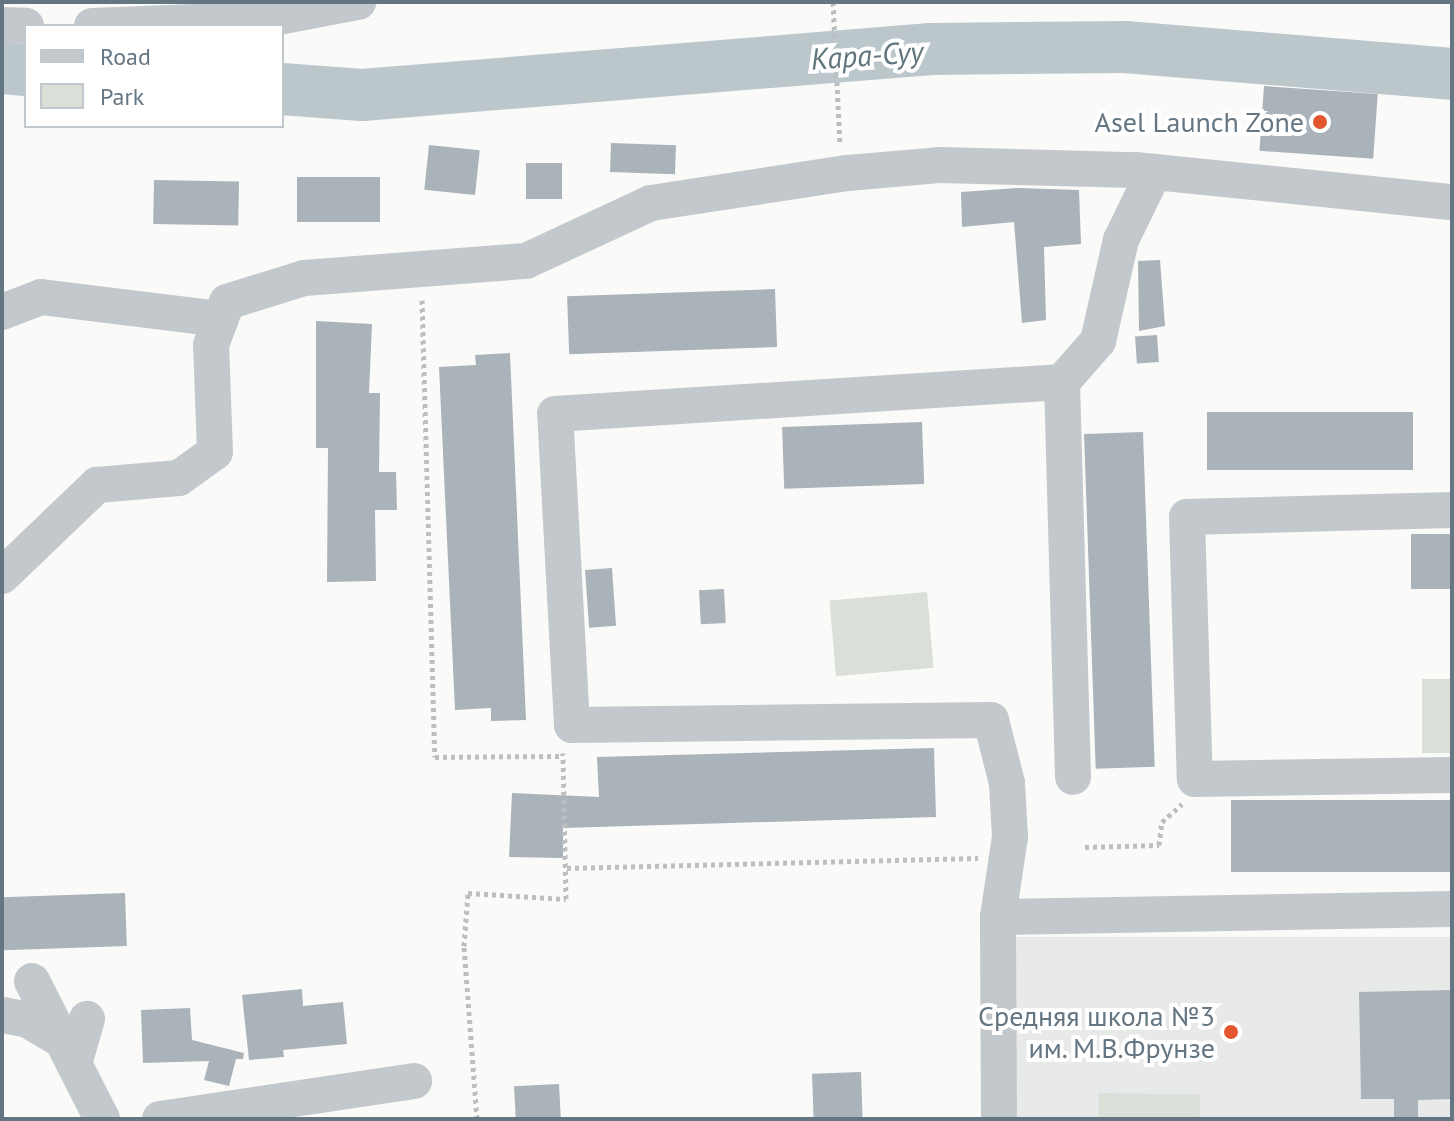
<!DOCTYPE html>
<html>
<head>
<meta charset="utf-8">
<style>
	body { margin:0 }
	#map { position:relative; width:1454px; height:1121px; overflow:hidden; background:#fafaf8; font-family:"PT Sans",sans-serif }
	div>[style] { position:absolute }
	[style*='--x'] { left:calc(var(--x)*1px); top:calc(var(--y)*1px); width:calc(var(--w)*1px); rotate:calc(var(--a)*1deg) }
	.built>* { inset:0; background:#e8e9e9; transform-origin:0 0 }
	.green>* { inset:0; background:#dadfd7; transform-origin:0 0 }
	.river>* { height:52px; margin:-26px; padding:0 26px; transform-origin:26px; border-radius:26px; background:#bbc7cb }
	.building>* { inset:0; background:#aab3b9; transform-origin:0 0 }
	.path>* { height:5px; margin-top:-2.5px; transform-origin:0; background:repeating-linear-gradient(90deg,#bbbfc2 0 4px,transparent 0 8px) }
	.minor>* { height:36px; margin:-18px; padding:0 18px; transform-origin:18px; border-radius:18px; background:#c3c8cc }
	.dots>* { width:22px; height:22px; translate:-50% -50%; box-sizing:border-box; border:4px solid #fff; border-radius:50% }
	span { translate:-50% -50%; white-space:nowrap; text-align:center; line-height:1.15; -webkit-text-stroke:8px #fff; paint-order:stroke }
	.poi-label { font-size:28px; color:#657683 }
	.right { translate:-100% -50%; text-align:right }
	.water-label { font-size:30px; color:#60757c; font-style:italic }
	.frame { position:absolute; inset:0; border:4px solid #657683; pointer-events:none }
	.legend { position:absolute; left:24px; top:24px; width:260px; height:104px; box-sizing:border-box; background:#fff; border:2px solid #c1c8cd; margin:0; padding:10px 14px; list-style:none; font-size:24px; color:#657683 }
	.legend li { display:flex; align-items:center; gap:16px; height:40px }
	.legend b { width:40px; border:2px solid #c1c8cd }
</style>
</head>
<body>
<div id="map">
	<div class="built">
		<i style="left:1452px;top:937px;width:182px;height:445px;rotate:90deg"></i>
	</div>
	<div class="green">
		<i style="left:927px;top:592px;width:76px;height:98px;rotate:85deg"></i>
		<i style="left:1422px;top:679px;width:30px;height:74px"></i>
		<i style="left:1099px;top:1093px;width:101px;height:26px;rotate:1deg"></i>
	</div>
	<div class="river">
		<i style="--x:2;--y:68;--w:24;--a:5"></i>
		<i style="--x:282;--y:89;--w:80;--a:4.3"></i>
		<i style="--x:362;--y:95;--w:571;--a:-4.62"></i>
		<i style="--x:931;--y:49;--w:194;--a:-0.6"></i>
		<i style="--x:1125;--y:47;--w:328;--a:4.7"></i>
	</div>
	<div class="building">
		<i style="left:1264px;top:86px;width:114px;height:65px;rotate:4deg"></i>
		<i style="left:611px;top:143px;width:65px;height:29px;rotate:2deg"></i>
		<i style="left:429px;top:145px;width:51px;height:45px;rotate:6deg"></i>
		<i style="left:526px;top:163px;width:36px;height:36px"></i>
		<i style="left:297px;top:177px;width:83px;height:45px"></i>
		<i style="left:154px;top:180px;width:85px;height:44px;rotate:1deg"></i>
		<i style="clip-path:polygon(1018px 188px,1079px 190px,1081px 244px,1044px 247px,1046px 320px,1022px 323px,1014px 222px,962px 227px,961px 192px)"></i>
		<i style="clip-path:polygon(1160px 260px,1165px 326px,1139px 331px,1138px 261px)"></i>
		<i style="left:775px;top:289px;width:58px;height:208px;rotate:88deg"></i>
		<i style="clip-path:polygon(316px 321px,372px 324px,369px 393px,380px 393px,379px 472px,396px 472px,397px 510px,375px 510px,376px 581px,327px 582px,328px 448px,316px 448px)"></i>
		<i style="left:1157px;top:335px;width:27px;height:22px;rotate:86deg"></i>
		<i style="clip-path:polygon(510px 353px,526px 720px,491px 721px,491px 708px,455px 710px,439px 367px,476px 365px,475px 355px)"></i>
		<i style="left:1413px;top:412px;width:58px;height:206px;rotate:90deg"></i>
		<i style="left:922px;top:422px;width:62px;height:140px;rotate:88deg"></i>
		<i style="left:1143px;top:432px;width:335px;height:59px;rotate:88deg"></i>
		<i style="left:1411px;top:534px;width:41px;height:55px"></i>
		<i style="left:612px;top:568px;width:58px;height:27px;rotate:86deg"></i>
		<i style="left:724px;top:589px;width:34px;height:25px;rotate:87deg"></i>
		<i style="clip-path:polygon(934px 748px,936px 817px,563px 828px,563px 858px,509px 857px,512px 793px,599px 797px,597px 757px)"></i>
		<i style="left:1452px;top:800px;width:72px;height:221px;rotate:90deg"></i>
		<i style="left:125px;top:893px;width:53px;height:123px;rotate:88deg"></i>
		<i style="clip-path:polygon(302px 989px,303px 1006px,343px 1002px,347px 1044px,283px 1050px,284px 1057px,249px 1060px,242px 995px)"></i>
		<i style="clip-path:polygon(1452px 990px,1452px 1099px,1418px 1100px,1418px 1119px,1394px 1119px,1394px 1099px,1361px 1099px,1359px 992px)"></i>
		<i style="clip-path:polygon(190px 1008px,192px 1040px,244px 1053px,243px 1059px,236px 1059px,229px 1086px,204px 1080px,209px 1061px,143px 1063px,141px 1010px)"></i>
		<i style="left:861px;top:1072px;width:47px;height:49px;rotate:88deg"></i>
		<i style="left:559px;top:1084px;width:35px;height:45px;rotate:87deg"></i>
	</div>
	<div class="path">
		<i style="--x:833;--y:2;--w:143;--a:87.2"></i>
		<i style="--x:422;--y:300;--w:457;--a:88.4"></i>
		<i style="--x:435;--y:757;--w:126;--a:-0.5"></i>
		<i style="--x:1085;--y:847;--w:74;--a:-1.5"></i>
		<i style="--x:1159;--y:845;--w:23;--a:-83"></i>
		<i style="--x:1162;--y:822;--w:27;--a:-42"></i>
		<i style="--x:567;--y:868;--w:411;--a:-1.4"></i>
		<i style="--x:477;--y:1119;--w:173;--a:-94.3"></i>
		<i style="--x:464;--y:946;--w:53;--a:-85.7"></i>
		<i style="--x:468;--y:893;--w:98;--a:3.5"></i>
		<i style="--x:566;--y:899;--w:146;--a:-91.2"></i>
	</div>
	<div class="minor">
		<i style="--x:2;--y:25;--w:24;--a:2"></i>
		<i style="--x:92;--y:26;--w:176;--a:-2.3"></i>
		<i style="--x:268;--y:19;--w:92;--a:-10.7"></i>
		<i style="--x:2;--y:312;--w:42;--a:-21"></i>
		<i style="--x:41;--y:297;--w:181;--a:7"></i>
		<i style="--x:1062;--y:382;--w:395;--a:88.4"></i>
		<i style="--x:1452;--y:510;--w:265;--a:178.5"></i>
		<i style="--x:1187;--y:517;--w:262;--a:88.3"></i>
		<i style="--x:1195;--y:779;--w:257;--a:-0.9"></i>
		<i style="--x:2;--y:576;--w:132;--a:-43.8"></i>
		<i style="--x:97;--y:485;--w:82;--a:-4.9"></i>
		<i style="--x:179;--y:478;--w:44;--a:-35.8"></i>
		<i style="--x:215;--y:452;--w:107;--a:-92.1"></i>
		<i style="--x:211;--y:345;--w:46;--a:-69.6"></i>
		<i style="--x:227;--y:302;--w:81;--a:-17.3"></i>
		<i style="--x:304;--y:278;--w:223;--a:-4.4"></i>
		<i style="--x:526;--y:261;--w:138;--a:-24.9"></i>
		<i style="--x:651;--y:203;--w:199;--a:-8.7"></i>
		<i style="--x:848;--y:173;--w:91;--a:-5"></i>
		<i style="--x:939;--y:165;--w:196;--a:1.5"></i>
		<i style="--x:1135;--y:170;--w:319;--a:5.8"></i>
		<i style="--x:998;--y:917;--w:454;--a:-1"></i>
		<i style="--x:32;--y:981;--w:155;--a:63.1"></i>
		<i style="--x:3;--y:1015;--w:25;--a:11"></i>
		<i style="--x:28;--y:1020;--w:39;--a:31"></i>
		<i style="--x:74;--y:1064;--w:47;--a:-73.9"></i>
		<i style="--x:160;--y:1119;--w:257;--a:-8.5"></i>
		<i style="--x:999;--y:1119;--w:202;--a:-90.3"></i>
		<i style="--x:998;--y:917;--w:81;--a:-81.5"></i>
		<i style="--x:1010;--y:837;--w:54;--a:-93.2"></i>
		<i style="--x:1007;--y:783;--w:65;--a:-104.3"></i>
		<i style="--x:991;--y:720;--w:419;--a:179.3"></i>
		<i style="--x:572;--y:725;--w:311;--a:-93.1"></i>
		<i style="--x:555;--y:414;--w:508;--a:-3.61"></i>
		<i style="--x:1062;--y:382;--w:55;--a:-48.7"></i>
		<i style="--x:1098;--y:341;--w:104;--a:-77.2"></i>
		<i style="--x:1121;--y:240;--w:76;--a:-64.1"></i>
	</div>
	<div class="dots">
		<i style="left:1320px;top:122px;background:#e4572e"></i>
		<i style="left:1231px;top:1032px;background:#e4572e"></i>
	</div>
	<div class="poi-label">
		<span class="right" style="left:1304px;top:122px">Asel Launch Zone</span>
		<span class="right" style="left:1215px;top:1032px">Средняя школа №3<br>им. М.В.Фрунзе</span>
	</div>
	<div class="water-label">
		<span style="left:867px;top:55px;rotate:-4deg">Кара-Суу</span>
	</div>
	<div class="frame"></div>
	<ul class="legend">
	<li><b style="height:10px;background:#c3c8cc"></b>Road</li>
	<li><b style="height:22px;background:#dadfd7"></b>Park</li>
	</ul>
</div>
</body>
</html>
